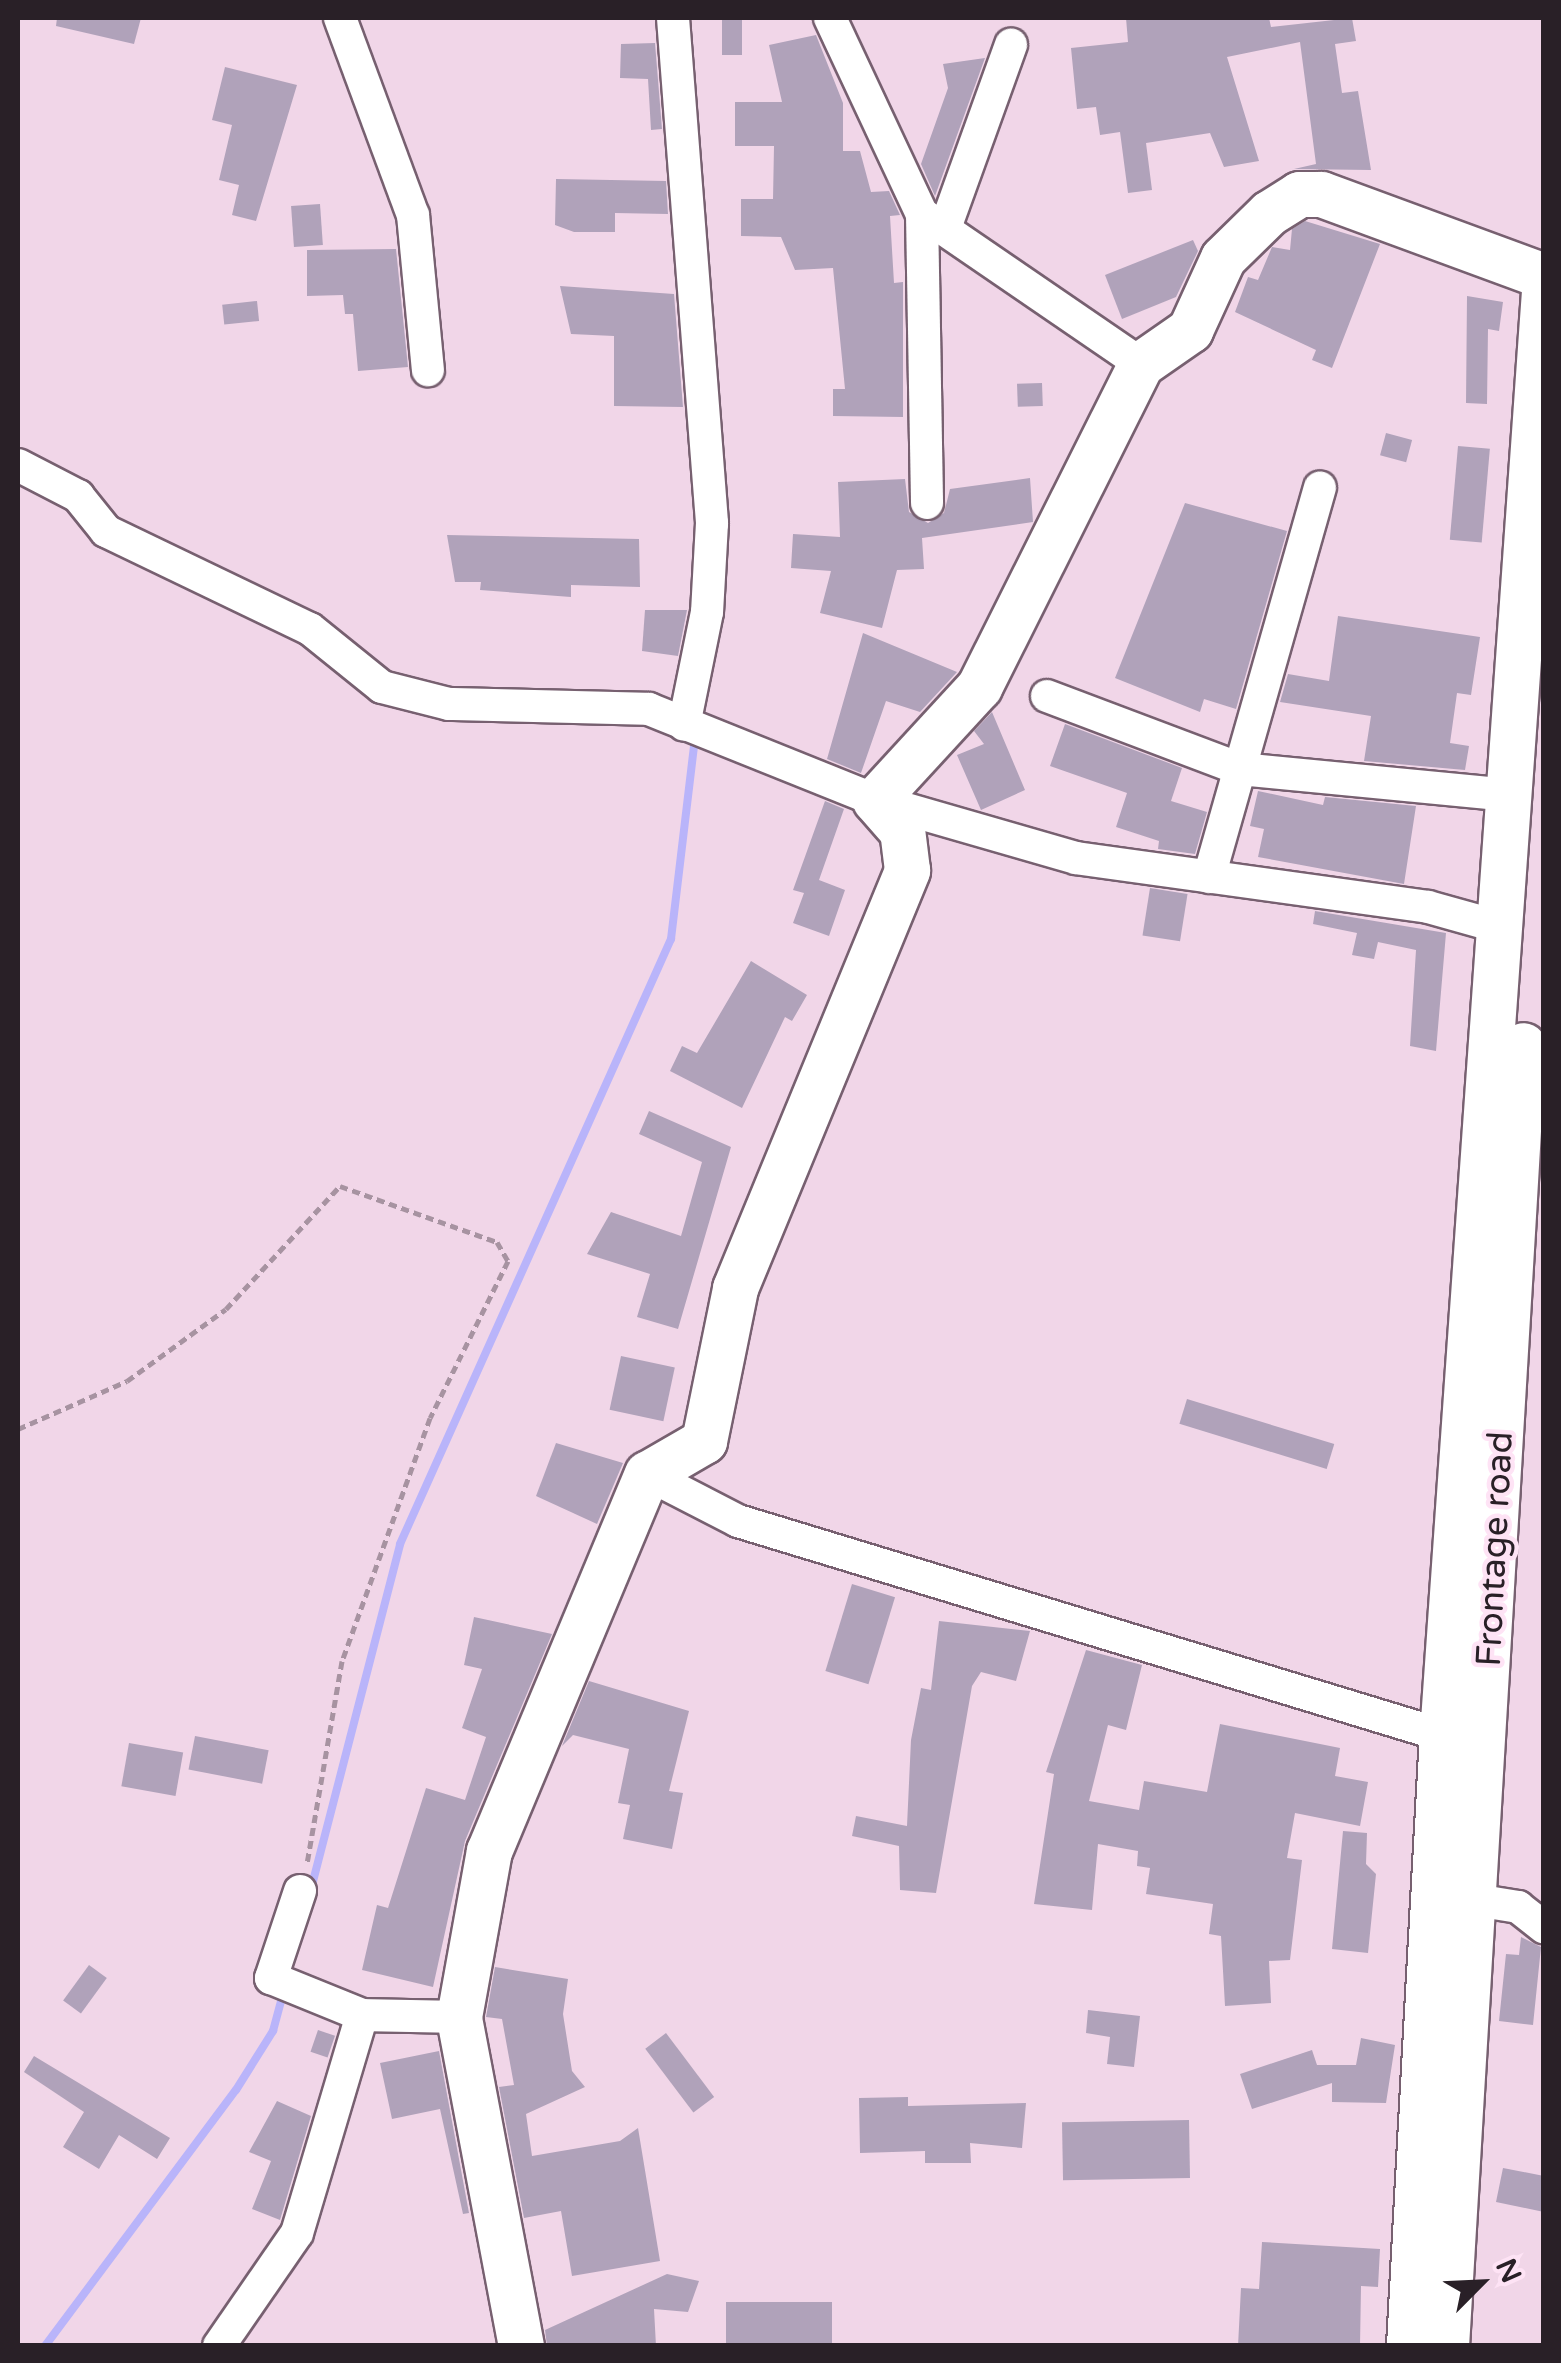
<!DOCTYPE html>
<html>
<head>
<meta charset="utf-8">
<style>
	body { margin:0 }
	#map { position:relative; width:1561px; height:2363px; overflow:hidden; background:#f1d6e8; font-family:"Varela Round",sans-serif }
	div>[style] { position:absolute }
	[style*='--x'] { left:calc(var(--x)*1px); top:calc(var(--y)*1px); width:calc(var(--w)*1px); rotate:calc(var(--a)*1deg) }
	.stream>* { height:8px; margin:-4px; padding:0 4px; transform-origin:4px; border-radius:4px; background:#b9b4fa }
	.building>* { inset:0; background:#b0a2ba; transform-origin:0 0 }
	.path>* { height:5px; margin-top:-2.5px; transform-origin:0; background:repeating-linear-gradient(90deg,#a793a1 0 8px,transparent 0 13px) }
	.roads { filter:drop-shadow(2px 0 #776070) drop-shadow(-2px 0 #776070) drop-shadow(0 2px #776070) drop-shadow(0 -2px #776070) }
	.street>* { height:32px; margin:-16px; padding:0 16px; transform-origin:16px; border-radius:16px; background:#fff }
	.secondary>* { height:45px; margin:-22.5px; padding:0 22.5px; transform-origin:22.5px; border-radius:22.5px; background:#fff }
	span { translate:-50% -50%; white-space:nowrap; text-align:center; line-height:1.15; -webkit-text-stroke:9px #fee3f5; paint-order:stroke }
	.street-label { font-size:35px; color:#292027 }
	.frame { position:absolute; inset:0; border:20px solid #292027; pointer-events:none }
	.north { position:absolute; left:1431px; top:2233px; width:100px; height:100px; -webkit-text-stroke:8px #fee3f5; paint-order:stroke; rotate:66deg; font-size:28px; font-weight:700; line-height:40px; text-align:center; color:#292027 }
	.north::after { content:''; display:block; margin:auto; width:35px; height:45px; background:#292027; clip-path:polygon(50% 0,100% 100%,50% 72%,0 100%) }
</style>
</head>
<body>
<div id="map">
	<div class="stream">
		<i style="--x:311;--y:1889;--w:356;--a:-75.5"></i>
		<i style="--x:400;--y:1544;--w:663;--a:-65.87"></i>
		<i style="--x:671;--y:939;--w:201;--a:-83.2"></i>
		<i style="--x:45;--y:2346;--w:319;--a:-53.3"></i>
		<i style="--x:236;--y:2090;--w:70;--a:-57.9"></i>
		<i style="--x:273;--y:2031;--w:42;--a:-75"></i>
	</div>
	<div class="building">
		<i style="clip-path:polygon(57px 18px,141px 18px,134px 44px,56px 26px)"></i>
		<i style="left:722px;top:18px;width:20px;height:37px"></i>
		<i style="clip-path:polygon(1126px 18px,1269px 18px,1271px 27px,1352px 18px,1356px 41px,1335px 44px,1342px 93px,1358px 91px,1371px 170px,1294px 169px,1316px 164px,1300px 42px,1227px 57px,1259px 161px,1224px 167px,1210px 133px,1146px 143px,1152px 190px,1128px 193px,1120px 132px,1100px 135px,1096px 107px,1077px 109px,1071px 48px,1128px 42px)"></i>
		<i style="clip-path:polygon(816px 35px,843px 103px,843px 151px,860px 151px,871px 192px,889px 191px,900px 215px,890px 216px,894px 283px,903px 282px,903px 417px,833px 416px,833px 389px,845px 389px,833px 268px,795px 270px,781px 237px,741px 236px,741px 199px,773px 199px,774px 146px,735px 146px,735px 102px,782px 102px,769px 45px)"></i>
		<i style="clip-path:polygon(655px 43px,662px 129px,651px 130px,648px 79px,620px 78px,621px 44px)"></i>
		<i style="clip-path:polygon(985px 58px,935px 196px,921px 164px,948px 88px,943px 64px)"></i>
		<i style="clip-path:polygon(225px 67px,297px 85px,256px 221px,232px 215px,239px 185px,219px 180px,232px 125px,212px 120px)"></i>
		<i style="clip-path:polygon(556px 179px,666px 181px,668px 214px,615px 213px,615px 232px,574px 232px,555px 225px)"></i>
		<i style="left:320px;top:204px;width:41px;height:29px;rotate:86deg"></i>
		<i style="clip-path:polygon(1305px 221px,1380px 244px,1332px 368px,1312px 360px,1316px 350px,1235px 312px,1248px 277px,1258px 280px,1272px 247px,1290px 250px,1292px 229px)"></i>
		<i style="clip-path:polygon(1193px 240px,1198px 251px,1176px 297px,1122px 319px,1105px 275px)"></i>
		<i style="clip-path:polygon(396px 249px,408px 367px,358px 371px,353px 314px,345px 314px,343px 295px,307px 296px,307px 250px)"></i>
		<i style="clip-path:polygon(560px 286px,674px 294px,683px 407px,614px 406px,614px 336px,571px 334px)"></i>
		<i style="clip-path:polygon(1467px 296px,1503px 302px,1499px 331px,1488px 329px,1487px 404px,1466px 403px)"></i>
		<i style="left:257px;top:301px;width:20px;height:35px;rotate:84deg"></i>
		<i style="left:1042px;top:383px;width:23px;height:25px;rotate:88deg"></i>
		<i style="left:1386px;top:433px;width:27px;height:23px;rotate:15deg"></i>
		<i style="left:1458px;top:446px;width:32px;height:94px;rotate:5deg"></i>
		<i style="clip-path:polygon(1030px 478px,1033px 522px,922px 538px,924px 569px,897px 570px,882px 628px,820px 613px,831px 571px,791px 568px,793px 534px,840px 537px,838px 482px,905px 479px,909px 512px,928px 523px,944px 513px,950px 489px)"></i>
		<i style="clip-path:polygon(1185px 503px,1287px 531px,1236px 709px,1204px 699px,1200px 712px,1115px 678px)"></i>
		<i style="clip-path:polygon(447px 535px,639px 539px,640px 587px,571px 585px,571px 597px,480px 590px,481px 582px,455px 582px)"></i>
		<i style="clip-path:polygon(645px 610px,687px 610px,678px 656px,642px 651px)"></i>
		<i style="clip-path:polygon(1338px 616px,1480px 637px,1471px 695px,1457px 693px,1450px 743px,1469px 746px,1465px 770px,1364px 761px,1371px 716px,1280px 702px,1288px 674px,1329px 681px)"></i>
		<i style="clip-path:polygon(863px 633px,957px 672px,920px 712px,886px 701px,861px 773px,827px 759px)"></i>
		<i style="clip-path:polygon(992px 712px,1025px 790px,981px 810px,957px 755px,984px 744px,974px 731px)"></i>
		<i style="clip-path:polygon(1065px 724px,1182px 768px,1171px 801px,1207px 812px,1195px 854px,1158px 849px,1159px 841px,1116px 827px,1127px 793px,1050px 766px)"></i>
		<i style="clip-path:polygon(1258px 791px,1323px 805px,1325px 797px,1416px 806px,1404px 884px,1258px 857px,1264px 829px,1250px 826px)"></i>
		<i style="clip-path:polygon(825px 801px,844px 809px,819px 880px,845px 890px,829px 936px,793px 923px,804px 893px,793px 890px)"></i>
		<i style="left:1150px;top:888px;width:38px;height:48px;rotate:9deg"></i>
		<i style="clip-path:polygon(1315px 911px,1446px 933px,1436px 1051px,1410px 1046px,1416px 950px,1378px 942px,1374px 959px,1352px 955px,1357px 933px,1313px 924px)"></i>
		<i style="clip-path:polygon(751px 961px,807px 995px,792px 1021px,785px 1017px,742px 1108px,670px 1071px,682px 1046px,697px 1053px)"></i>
		<i style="clip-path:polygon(649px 1111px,731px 1147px,678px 1329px,637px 1317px,650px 1274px,587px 1254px,611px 1212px,681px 1236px,702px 1162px,639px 1134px)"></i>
		<i style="left:621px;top:1356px;width:55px;height:55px;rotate:12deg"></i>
		<i style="left:1187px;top:1399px;width:154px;height:26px;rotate:17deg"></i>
		<i style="clip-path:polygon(556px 1443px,623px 1463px,597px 1524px,536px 1496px)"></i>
		<i style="left:852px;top:1584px;width:45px;height:91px;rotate:17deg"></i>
		<i style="clip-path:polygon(474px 1617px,552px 1634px,465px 1841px,433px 1987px,362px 1970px,377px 1905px,388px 1908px,426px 1788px,465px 1800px,486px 1737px,462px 1728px,482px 1669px,464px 1665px)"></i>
		<i style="clip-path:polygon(939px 1621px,1030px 1631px,1016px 1681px,981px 1672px,972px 1686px,936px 1893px,900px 1890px,899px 1846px,852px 1836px,856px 1816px,907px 1826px,911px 1740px,921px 1688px,931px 1690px)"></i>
		<i style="clip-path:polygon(1086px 1650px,1142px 1665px,1126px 1730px,1108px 1725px,1089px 1801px,1139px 1810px,1144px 1781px,1207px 1792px,1220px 1724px,1340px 1748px,1335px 1776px,1368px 1782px,1360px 1826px,1295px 1813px,1287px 1858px,1302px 1860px,1290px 1960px,1269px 1961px,1271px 2003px,1225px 2006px,1221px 1936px,1209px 1934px,1213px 1904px,1146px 1894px,1150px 1868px,1137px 1866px,1138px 1851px,1098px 1844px,1092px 1910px,1034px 1904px,1054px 1774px,1046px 1772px)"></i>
		<i style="clip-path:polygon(589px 1681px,689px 1711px,669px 1791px,683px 1793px,672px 1849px,623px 1839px,630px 1805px,618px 1803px,629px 1749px,573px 1735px,562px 1746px)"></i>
		<i style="left:195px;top:1736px;width:75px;height:34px;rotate:11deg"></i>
		<i style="left:129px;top:1743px;width:55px;height:44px;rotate:10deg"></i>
		<i style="clip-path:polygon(1343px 1831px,1367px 1833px,1366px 1864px,1376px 1874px,1368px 1953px,1332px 1949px)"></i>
		<i style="clip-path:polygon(1521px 1937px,1541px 1947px,1533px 2025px,1499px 2021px,1506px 1954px,1519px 1955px)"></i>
		<i style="left:89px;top:1965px;width:22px;height:44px;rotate:36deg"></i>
		<i style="clip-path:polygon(495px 1967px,568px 1979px,563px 2014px,572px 2071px,585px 2087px,526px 2114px,532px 2156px,620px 2141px,638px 2128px,660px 2261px,572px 2276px,561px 2211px,524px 2218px,499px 2087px,514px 2085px,502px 2019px,486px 2017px)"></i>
		<i style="clip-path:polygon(1088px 2010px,1140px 2016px,1134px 2067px,1107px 2064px,1110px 2037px,1086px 2033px)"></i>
		<i style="left:318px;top:2030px;width:18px;height:23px;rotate:19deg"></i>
		<i style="left:666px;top:2033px;width:80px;height:26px;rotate:53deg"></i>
		<i style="clip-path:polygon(1361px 2038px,1395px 2045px,1386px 2103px,1332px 2102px,1332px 2083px,1252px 2109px,1240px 2074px,1312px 2050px,1317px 2065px,1356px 2065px)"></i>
		<i style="clip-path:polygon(439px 2051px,469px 2213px,463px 2214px,440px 2109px,392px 2119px,380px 2063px)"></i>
		<i style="clip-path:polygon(34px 2056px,170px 2138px,157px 2159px,119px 2135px,99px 2169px,63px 2147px,84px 2112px,24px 2072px)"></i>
		<i style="clip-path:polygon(908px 2097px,908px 2106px,1026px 2103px,1022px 2148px,970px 2143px,971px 2163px,925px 2163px,925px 2151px,860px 2153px,859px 2098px)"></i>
		<i style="clip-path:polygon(277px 2101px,311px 2116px,280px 2220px,252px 2209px,271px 2161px,249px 2152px)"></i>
		<i style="left:1189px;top:2120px;width:58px;height:127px;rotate:89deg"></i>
		<i style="clip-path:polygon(1503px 2168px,1544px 2176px,1544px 2212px,1496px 2202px)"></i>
		<i style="clip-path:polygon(1262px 2242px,1380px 2249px,1378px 2287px,1361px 2286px,1360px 2346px,1238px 2346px,1241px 2288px,1259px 2289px)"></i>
		<i style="clip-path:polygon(667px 2274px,699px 2281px,688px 2312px,654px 2309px,656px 2346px,547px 2346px,545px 2330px)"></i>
		<i style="left:832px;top:2302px;width:44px;height:106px;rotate:90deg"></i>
	</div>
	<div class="path">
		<i style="--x:18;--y:1429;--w:119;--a:-23.8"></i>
		<i style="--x:127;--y:1381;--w:122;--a:-36"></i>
		<i style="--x:226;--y:1309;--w:168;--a:-47.2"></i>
		<i style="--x:340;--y:1186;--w:167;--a:19.6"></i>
		<i style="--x:497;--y:1242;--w:22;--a:60"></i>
		<i style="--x:508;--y:1261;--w:175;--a:116.4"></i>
		<i style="--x:430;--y:1418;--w:258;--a:109.9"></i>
		<i style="--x:342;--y:1661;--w:205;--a:99.8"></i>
	</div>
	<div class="roads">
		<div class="street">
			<i style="--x:340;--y:18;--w:210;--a:69.7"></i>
			<i style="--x:413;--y:215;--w:156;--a:84.5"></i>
			<i style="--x:673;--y:18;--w:507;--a:85.58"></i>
			<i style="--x:712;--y:523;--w:89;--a:93.2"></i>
			<i style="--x:707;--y:612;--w:115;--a:101.5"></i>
			<i style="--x:830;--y:18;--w:217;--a:64.9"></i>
			<i style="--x:922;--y:214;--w:265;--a:34.4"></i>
			<i style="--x:922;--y:214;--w:289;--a:89"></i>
			<i style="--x:945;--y:228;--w:195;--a:-70.2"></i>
			<i style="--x:18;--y:465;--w:68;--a:27.3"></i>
			<i style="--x:78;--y:496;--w:45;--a:51.3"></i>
			<i style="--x:106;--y:531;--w:226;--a:25.7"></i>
			<i style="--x:310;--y:629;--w:92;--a:38.9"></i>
			<i style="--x:382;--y:687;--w:69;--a:14.2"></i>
			<i style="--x:449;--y:704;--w:200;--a:1.4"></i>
			<i style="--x:649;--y:709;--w:244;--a:21.9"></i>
			<i style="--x:875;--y:800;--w:209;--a:16.1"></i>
			<i style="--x:1076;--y:858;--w:355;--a:7.9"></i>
			<i style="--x:1428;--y:907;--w:78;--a:15.6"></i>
			<i style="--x:1047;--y:696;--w:206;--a:20.7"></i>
			<i style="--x:1240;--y:769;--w:273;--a:5.5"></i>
			<i style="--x:1209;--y:877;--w:405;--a:-74.1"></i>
			<i style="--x:647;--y:1474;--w:102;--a:27.3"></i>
			<i style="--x:738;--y:1521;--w:736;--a:16.91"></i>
			<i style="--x:300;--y:1891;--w:92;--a:108.4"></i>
			<i style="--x:271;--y:1978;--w:98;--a:22.1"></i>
			<i style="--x:1475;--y:1900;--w:44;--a:9.2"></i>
			<i style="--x:1518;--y:1907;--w:33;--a:38"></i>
			<i style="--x:219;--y:2346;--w:137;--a:-55.4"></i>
			<i style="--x:297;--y:2233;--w:227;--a:-73.4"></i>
			<i style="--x:362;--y:2015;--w:97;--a:1.2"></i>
		</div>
		<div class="secondary">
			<i style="--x:521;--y:2346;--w:335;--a:-100.7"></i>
			<i style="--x:459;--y:2017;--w:169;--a:-79.8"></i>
			<i style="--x:489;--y:1851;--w:409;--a:-67.3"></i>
			<i style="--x:647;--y:1474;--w:66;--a:-30.1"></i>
			<i style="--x:704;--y:1441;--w:156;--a:-78.5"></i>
			<i style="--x:735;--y:1288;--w:452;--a:-67.6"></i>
			<i style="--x:907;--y:870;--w:39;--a:-97"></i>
			<i style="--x:902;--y:831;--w:41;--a:-131.1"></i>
			<i style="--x:875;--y:800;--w:154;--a:-47.4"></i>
			<i style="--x:979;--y:687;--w:361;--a:-63.4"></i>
			<i style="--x:1141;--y:364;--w:60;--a:-34.8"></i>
			<i style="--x:1190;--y:330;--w:79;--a:-65.4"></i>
			<i style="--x:1223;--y:258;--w:64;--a:-44.4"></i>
			<i style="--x:1269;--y:213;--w:36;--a:-32"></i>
			<i style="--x:1299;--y:194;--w:22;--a:0"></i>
			<i style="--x:1321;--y:194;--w:238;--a:20.2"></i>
			<i style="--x:1409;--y:2346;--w:612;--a:-86.91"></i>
			<i style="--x:1442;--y:1735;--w:1447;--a:-85.96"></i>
			<i style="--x:1446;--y:2346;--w:1303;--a:-86.61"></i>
		</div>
	</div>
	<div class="street-label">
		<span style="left:1495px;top:1549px;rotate:-87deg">Frontage road</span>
	</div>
	<div class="frame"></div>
	<div class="north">N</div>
</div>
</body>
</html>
